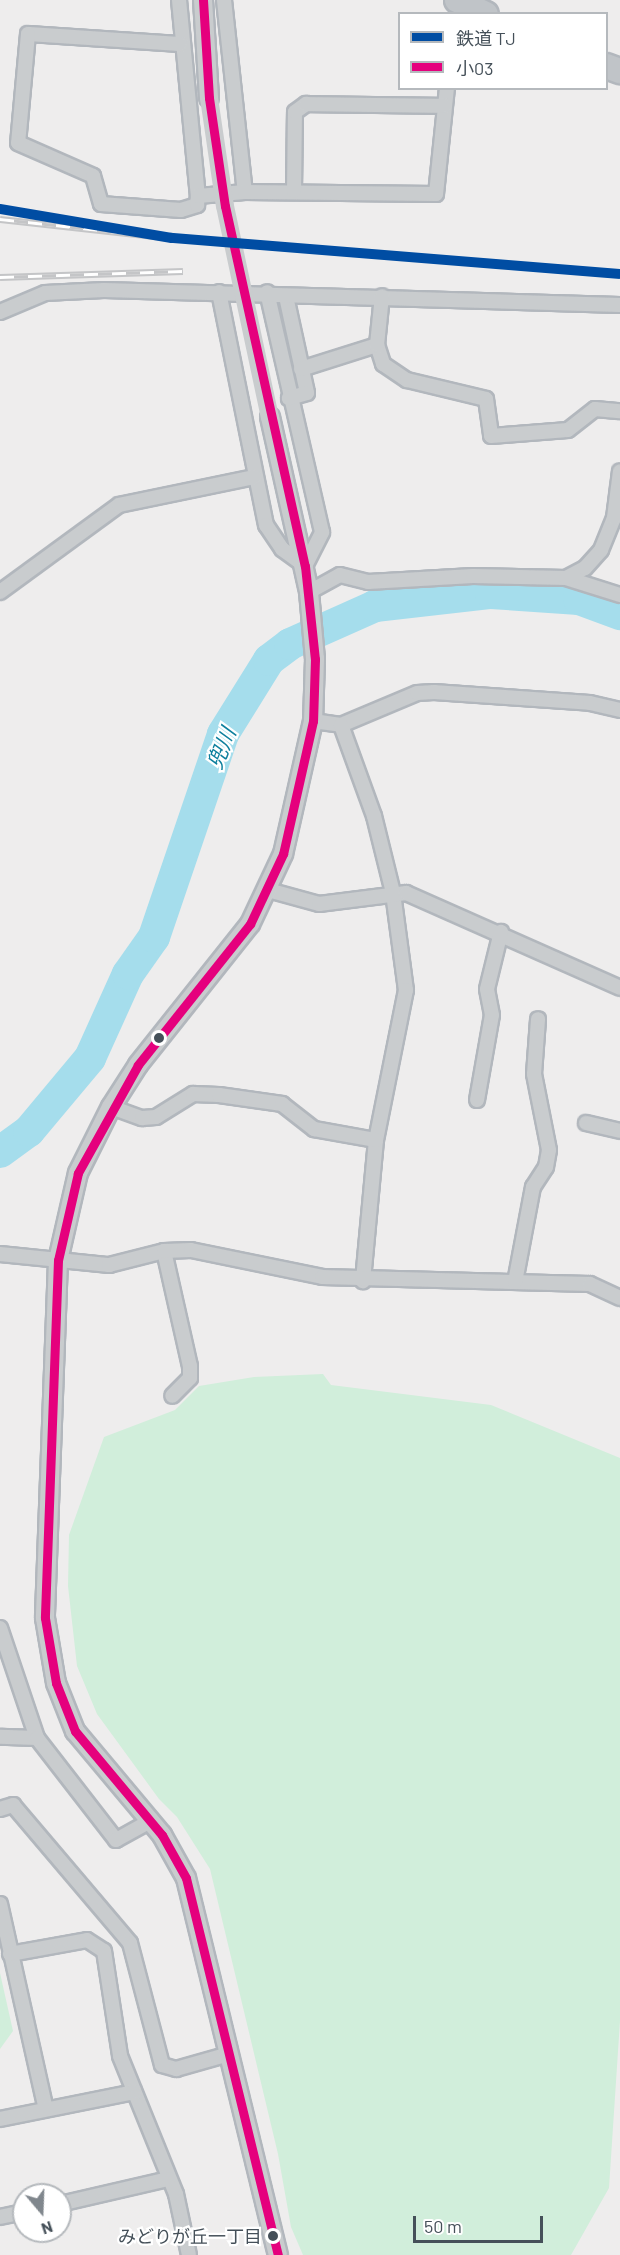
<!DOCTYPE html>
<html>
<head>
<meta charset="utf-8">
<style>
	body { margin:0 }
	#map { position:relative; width:620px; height:2255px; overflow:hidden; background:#eeeded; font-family:Barlow,"Noto Sans JP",sans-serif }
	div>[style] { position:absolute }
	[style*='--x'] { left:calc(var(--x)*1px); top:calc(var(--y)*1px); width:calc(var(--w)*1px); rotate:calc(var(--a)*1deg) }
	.green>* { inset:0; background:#d1eedb }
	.river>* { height:32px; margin:-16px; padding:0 16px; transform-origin:16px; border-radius:16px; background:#a5ddec }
	.roads { filter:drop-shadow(2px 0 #b2b7bd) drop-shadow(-2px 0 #b2b7bd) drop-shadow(0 2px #b2b7bd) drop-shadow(0 -2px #b2b7bd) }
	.minor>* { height:14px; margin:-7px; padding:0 7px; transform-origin:7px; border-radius:7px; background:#c9ccce }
	.tertiary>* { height:18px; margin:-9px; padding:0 9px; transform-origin:9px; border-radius:9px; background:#c9ccce }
	.trunk>* { height:24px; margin:-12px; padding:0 12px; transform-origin:12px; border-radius:12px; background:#c0c4c8 }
	.rail>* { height:7px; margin-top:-3.5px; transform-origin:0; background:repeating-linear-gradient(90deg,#fff 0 14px,#c4c5c7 0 28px); box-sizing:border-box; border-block:2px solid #c4c5c7 }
	.tertiary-bridge>* { height:18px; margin:-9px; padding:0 9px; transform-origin:9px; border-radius:9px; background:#c9ccce }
	.bus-1>* { height:9px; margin:-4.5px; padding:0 4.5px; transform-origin:4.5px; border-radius:4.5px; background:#e5007d }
	.rail-1>* { height:10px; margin:-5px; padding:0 5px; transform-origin:5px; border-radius:5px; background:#004da3 }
	.dots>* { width:16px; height:16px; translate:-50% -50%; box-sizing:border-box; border:3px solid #fff; border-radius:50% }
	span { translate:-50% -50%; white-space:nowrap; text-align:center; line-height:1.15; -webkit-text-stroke:4.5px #fff; paint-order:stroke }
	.bus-label { font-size:18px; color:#455059 }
	.right { translate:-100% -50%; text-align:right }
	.water-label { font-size:21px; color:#0d7f9d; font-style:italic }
	.legend { position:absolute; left:398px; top:12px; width:210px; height:78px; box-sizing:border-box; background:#fff; border:2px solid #b5b9bd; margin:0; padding:8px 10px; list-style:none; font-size:18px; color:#455059 }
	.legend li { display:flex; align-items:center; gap:12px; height:30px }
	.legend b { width:30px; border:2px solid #b5b9bd }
	.north { position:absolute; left:12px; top:2183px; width:60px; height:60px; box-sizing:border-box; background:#fff; border:2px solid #b5b9bd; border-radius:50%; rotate:161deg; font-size:16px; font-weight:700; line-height:24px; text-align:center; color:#455059 }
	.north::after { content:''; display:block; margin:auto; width:21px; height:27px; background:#80878d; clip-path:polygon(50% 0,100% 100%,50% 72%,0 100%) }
	.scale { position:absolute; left:413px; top:2216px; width:130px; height:27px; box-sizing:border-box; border:3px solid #455059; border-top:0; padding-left:8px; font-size:18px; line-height:21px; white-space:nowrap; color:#455059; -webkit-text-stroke:4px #fff; paint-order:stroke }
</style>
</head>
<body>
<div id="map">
	<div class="green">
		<i style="clip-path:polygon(323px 1374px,331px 1385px,491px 1405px,620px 1458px,620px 2021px,609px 2188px,571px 2255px,303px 2255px,291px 2227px,278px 2154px,210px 1869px,177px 1817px,159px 1799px,97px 1714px,77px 1666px,68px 1586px,69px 1535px,104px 1437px,175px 1410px,199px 1386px,254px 1377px)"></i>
		<i style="clip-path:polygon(0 1973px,13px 2031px,0 2049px)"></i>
	</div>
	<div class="river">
		<i style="--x:0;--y:1152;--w:36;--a:-36"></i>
		<i style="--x:29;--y:1131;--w:95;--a:-50.1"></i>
		<i style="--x:90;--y:1058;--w:92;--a:-65.7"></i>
		<i style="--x:128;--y:974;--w:45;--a:-54.9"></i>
		<i style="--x:154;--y:937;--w:214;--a:-71.2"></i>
		<i style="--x:223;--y:734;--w:87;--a:-58.1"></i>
		<i style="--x:269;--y:660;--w:26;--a:-37"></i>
		<i style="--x:290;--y:644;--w:93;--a:-24.1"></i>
		<i style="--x:375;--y:606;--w:117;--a:-6.4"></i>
		<i style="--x:491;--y:593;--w:88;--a:3.9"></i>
		<i style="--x:579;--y:599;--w:44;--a:20.1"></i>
	</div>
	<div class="roads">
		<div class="minor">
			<i style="--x:179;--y:0;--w:197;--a:84.5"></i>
			<i style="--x:224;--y:0;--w:193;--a:83.8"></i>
			<i style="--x:180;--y:44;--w:152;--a:-176.2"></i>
			<i style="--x:28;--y:34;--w:109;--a:95.2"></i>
			<i style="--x:18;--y:143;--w:82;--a:23.7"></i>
			<i style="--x:93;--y:176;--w:29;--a:74"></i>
			<i style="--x:101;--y:204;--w:80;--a:4.3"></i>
			<i style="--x:181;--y:210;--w:17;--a:-17"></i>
			<i style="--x:197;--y:205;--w:9;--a:-84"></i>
			<i style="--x:198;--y:196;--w:47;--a:-4.9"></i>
			<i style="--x:245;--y:192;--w:191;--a:0.6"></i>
			<i style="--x:436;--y:194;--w:107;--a:-84.1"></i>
			<i style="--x:294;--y:191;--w:79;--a:-89.3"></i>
			<i style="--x:295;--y:112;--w:14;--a:-36"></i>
			<i style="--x:306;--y:104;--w:138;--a:0.8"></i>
			<i style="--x:219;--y:292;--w:238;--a:78.6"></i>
			<i style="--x:266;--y:525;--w:29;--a:56"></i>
			<i style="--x:282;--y:549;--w:29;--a:36"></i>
			<i style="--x:305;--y:566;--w:38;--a:-63"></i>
			<i style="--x:322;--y:532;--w:246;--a:-102.9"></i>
			<i style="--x:287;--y:301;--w:94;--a:77.7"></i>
			<i style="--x:307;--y:393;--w:19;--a:164"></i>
			<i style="--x:0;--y:312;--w:49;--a:-22.9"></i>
			<i style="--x:45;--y:293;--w:59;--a:-2.9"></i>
			<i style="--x:104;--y:290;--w:516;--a:1.67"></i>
			<i style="--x:377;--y:345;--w:20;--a:72"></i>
			<i style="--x:383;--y:364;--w:29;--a:34"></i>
			<i style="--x:407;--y:380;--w:81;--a:13.5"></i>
			<i style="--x:486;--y:399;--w:37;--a:82"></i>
			<i style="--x:491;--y:436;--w:77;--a:-4.5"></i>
			<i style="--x:568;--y:430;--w:34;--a:-38"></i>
			<i style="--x:595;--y:409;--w:25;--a:5"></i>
			<i style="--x:301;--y:369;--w:80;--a:-17.5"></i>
			<i style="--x:377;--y:345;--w:49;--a:-84.2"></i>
			<i style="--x:566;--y:578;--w:57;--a:17.5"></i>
			<i style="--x:0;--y:592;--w:147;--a:-36.2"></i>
			<i style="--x:119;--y:505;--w:138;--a:-11.7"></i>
			<i style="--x:309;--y:592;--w:35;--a:-29"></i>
			<i style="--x:340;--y:575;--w:29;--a:14"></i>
			<i style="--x:368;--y:582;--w:105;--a:-3.3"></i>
			<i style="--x:473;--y:576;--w:93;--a:1.2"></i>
			<i style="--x:566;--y:578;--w:21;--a:-28"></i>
			<i style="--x:585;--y:568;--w:24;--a:-48"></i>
			<i style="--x:601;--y:550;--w:35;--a:-68"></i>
			<i style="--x:614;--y:518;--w:47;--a:-82.7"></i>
			<i style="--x:313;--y:721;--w:28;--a:8"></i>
			<i style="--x:341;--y:725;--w:82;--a:-22.8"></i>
			<i style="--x:417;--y:693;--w:17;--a:-3"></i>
			<i style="--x:434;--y:692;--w:156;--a:4"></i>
			<i style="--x:590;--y:703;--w:31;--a:13"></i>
			<i style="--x:341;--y:725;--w:97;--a:70.1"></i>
			<i style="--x:374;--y:816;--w:79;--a:76.1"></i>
			<i style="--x:393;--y:893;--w:98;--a:82.4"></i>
			<i style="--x:406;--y:990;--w:153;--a:101.3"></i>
			<i style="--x:376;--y:1140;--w:142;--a:95.3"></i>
			<i style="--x:268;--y:890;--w:53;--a:15.4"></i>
			<i style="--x:319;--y:904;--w:88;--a:-7.2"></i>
			<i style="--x:406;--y:893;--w:234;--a:23.9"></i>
			<i style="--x:477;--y:1100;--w:86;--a:-80"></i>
			<i style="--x:492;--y:1015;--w:26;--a:-101"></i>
			<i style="--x:487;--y:989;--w:59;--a:-76.2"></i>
			<i style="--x:111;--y:1107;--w:33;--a:20"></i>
			<i style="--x:142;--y:1118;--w:14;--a:-4"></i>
			<i style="--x:156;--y:1117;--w:44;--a:-31.9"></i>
			<i style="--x:193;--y:1094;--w:26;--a:2"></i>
			<i style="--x:219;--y:1095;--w:64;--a:8.1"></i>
			<i style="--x:282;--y:1104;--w:41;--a:38"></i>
			<i style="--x:314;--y:1129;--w:63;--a:10.1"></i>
			<i style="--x:586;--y:1123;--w:35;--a:13"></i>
			<i style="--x:164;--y:1251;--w:118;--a:77.3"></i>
			<i style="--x:190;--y:1366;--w:12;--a:90"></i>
			<i style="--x:190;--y:1378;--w:25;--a:135"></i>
			<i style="--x:0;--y:1254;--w:110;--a:5.8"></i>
			<i style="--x:109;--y:1265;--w:57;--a:-14.3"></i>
			<i style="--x:164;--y:1251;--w:27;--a:-2"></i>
			<i style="--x:191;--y:1250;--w:134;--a:11.6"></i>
			<i style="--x:322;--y:1277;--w:268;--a:1.5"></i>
			<i style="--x:590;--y:1284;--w:33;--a:25"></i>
			<i style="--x:515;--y:1282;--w:97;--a:-79.3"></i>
			<i style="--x:533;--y:1187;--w:24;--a:-57"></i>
			<i style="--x:546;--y:1167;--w:17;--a:-80"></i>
			<i style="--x:549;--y:1150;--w:77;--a:-101.2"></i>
			<i style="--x:534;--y:1074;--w:55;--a:-85.8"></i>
			<i style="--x:0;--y:1628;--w:116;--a:71.4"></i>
			<i style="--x:37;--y:1738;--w:37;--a:-178"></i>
			<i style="--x:37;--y:1738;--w:129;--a:52.2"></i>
			<i style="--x:116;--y:1840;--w:39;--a:-29"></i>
			<i style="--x:0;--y:1809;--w:14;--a:-17"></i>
			<i style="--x:13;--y:1805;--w:181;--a:49.7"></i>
			<i style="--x:130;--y:1943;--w:126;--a:75.3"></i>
			<i style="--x:162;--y:2065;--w:15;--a:16"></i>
			<i style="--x:176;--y:2069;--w:55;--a:-15.8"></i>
			<i style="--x:0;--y:1904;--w:210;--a:77.4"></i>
			<i style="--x:10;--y:1954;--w:78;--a:-10.3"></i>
			<i style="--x:87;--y:1940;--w:20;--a:33"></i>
			<i style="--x:104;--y:1951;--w:106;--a:81.3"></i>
			<i style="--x:120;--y:2056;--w:149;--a:67.9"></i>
			<i style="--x:176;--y:2194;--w:62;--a:78"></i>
			<i style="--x:0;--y:2119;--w:137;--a:-11.4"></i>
			<i style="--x:60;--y:2204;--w:111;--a:-13"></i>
			<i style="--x:0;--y:2217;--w:25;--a:-12"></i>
		</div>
		<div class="tertiary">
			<i style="--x:203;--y:0;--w:98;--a:86.5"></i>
			<i style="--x:270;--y:417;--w:179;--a:77.4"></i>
			<i style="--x:309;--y:592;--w:67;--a:84.9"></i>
			<i style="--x:315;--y:659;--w:62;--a:91.8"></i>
			<i style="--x:313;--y:721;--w:136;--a:102.7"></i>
			<i style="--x:283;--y:854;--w:77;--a:115.2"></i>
			<i style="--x:250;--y:924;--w:180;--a:128.5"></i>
			<i style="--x:138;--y:1065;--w:50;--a:122.7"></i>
			<i style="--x:111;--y:1107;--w:74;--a:116.6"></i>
			<i style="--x:78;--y:1173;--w:89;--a:102.9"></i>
			<i style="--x:58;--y:1260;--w:358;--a:92.1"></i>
			<i style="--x:45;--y:1618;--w:66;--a:80.4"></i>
			<i style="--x:56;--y:1683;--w:52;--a:68.4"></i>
			<i style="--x:75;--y:1731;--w:136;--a:50.1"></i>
			<i style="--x:162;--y:1835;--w:49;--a:60.8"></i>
			<i style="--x:186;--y:1878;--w:388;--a:76.3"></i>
		</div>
		<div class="trunk">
			<i style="--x:457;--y:0;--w:32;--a:26"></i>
			<i style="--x:606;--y:66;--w:15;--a:20"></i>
		</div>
	</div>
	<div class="rail">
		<i style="--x:0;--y:219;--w:173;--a:6.3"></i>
		<i style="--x:0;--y:277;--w:183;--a:-1.9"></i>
	</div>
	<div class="tertiary-bridge">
		<i style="--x:209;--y:98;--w:109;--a:81.6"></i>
		<i style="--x:225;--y:206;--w:216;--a:78"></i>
	</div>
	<div class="bus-1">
		<i style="--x:203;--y:0;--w:98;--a:86.5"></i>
		<i style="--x:209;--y:98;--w:109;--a:81.6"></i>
		<i style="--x:225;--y:206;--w:369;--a:77.5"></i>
		<i style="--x:305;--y:566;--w:94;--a:83.9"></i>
		<i style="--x:315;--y:659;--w:62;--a:91.8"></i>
		<i style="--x:313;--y:721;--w:136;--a:102.7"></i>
		<i style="--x:283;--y:854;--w:77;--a:115.2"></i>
		<i style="--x:250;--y:924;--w:180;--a:128.5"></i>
		<i style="--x:138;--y:1065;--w:124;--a:119.1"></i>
		<i style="--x:78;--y:1173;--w:89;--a:102.9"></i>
		<i style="--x:58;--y:1260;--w:358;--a:92.1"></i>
		<i style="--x:45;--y:1618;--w:66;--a:80.4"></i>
		<i style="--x:56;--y:1683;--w:52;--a:68.4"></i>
		<i style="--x:75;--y:1731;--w:136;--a:50.1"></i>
		<i style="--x:162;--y:1835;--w:49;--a:60.8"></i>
		<i style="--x:186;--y:1878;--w:388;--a:76.3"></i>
	</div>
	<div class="rail-1">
		<i style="--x:0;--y:209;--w:174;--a:9.6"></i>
		<i style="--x:172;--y:238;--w:449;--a:4.6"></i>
	</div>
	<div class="dots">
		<i style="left:159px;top:1038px;background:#455059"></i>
		<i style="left:273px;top:2236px;background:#455059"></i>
	</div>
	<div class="bus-label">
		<span class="right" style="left:262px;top:2236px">みどりが丘一丁目</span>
	</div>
	<div class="water-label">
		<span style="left:221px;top:748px;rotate:-68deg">兜川</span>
	</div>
	<ul class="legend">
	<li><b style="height:8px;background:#004da3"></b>鉄道 TJ</li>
	<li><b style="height:8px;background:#e5007d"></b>小03</li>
	</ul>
	<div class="north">N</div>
	<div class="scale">50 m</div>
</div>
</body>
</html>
